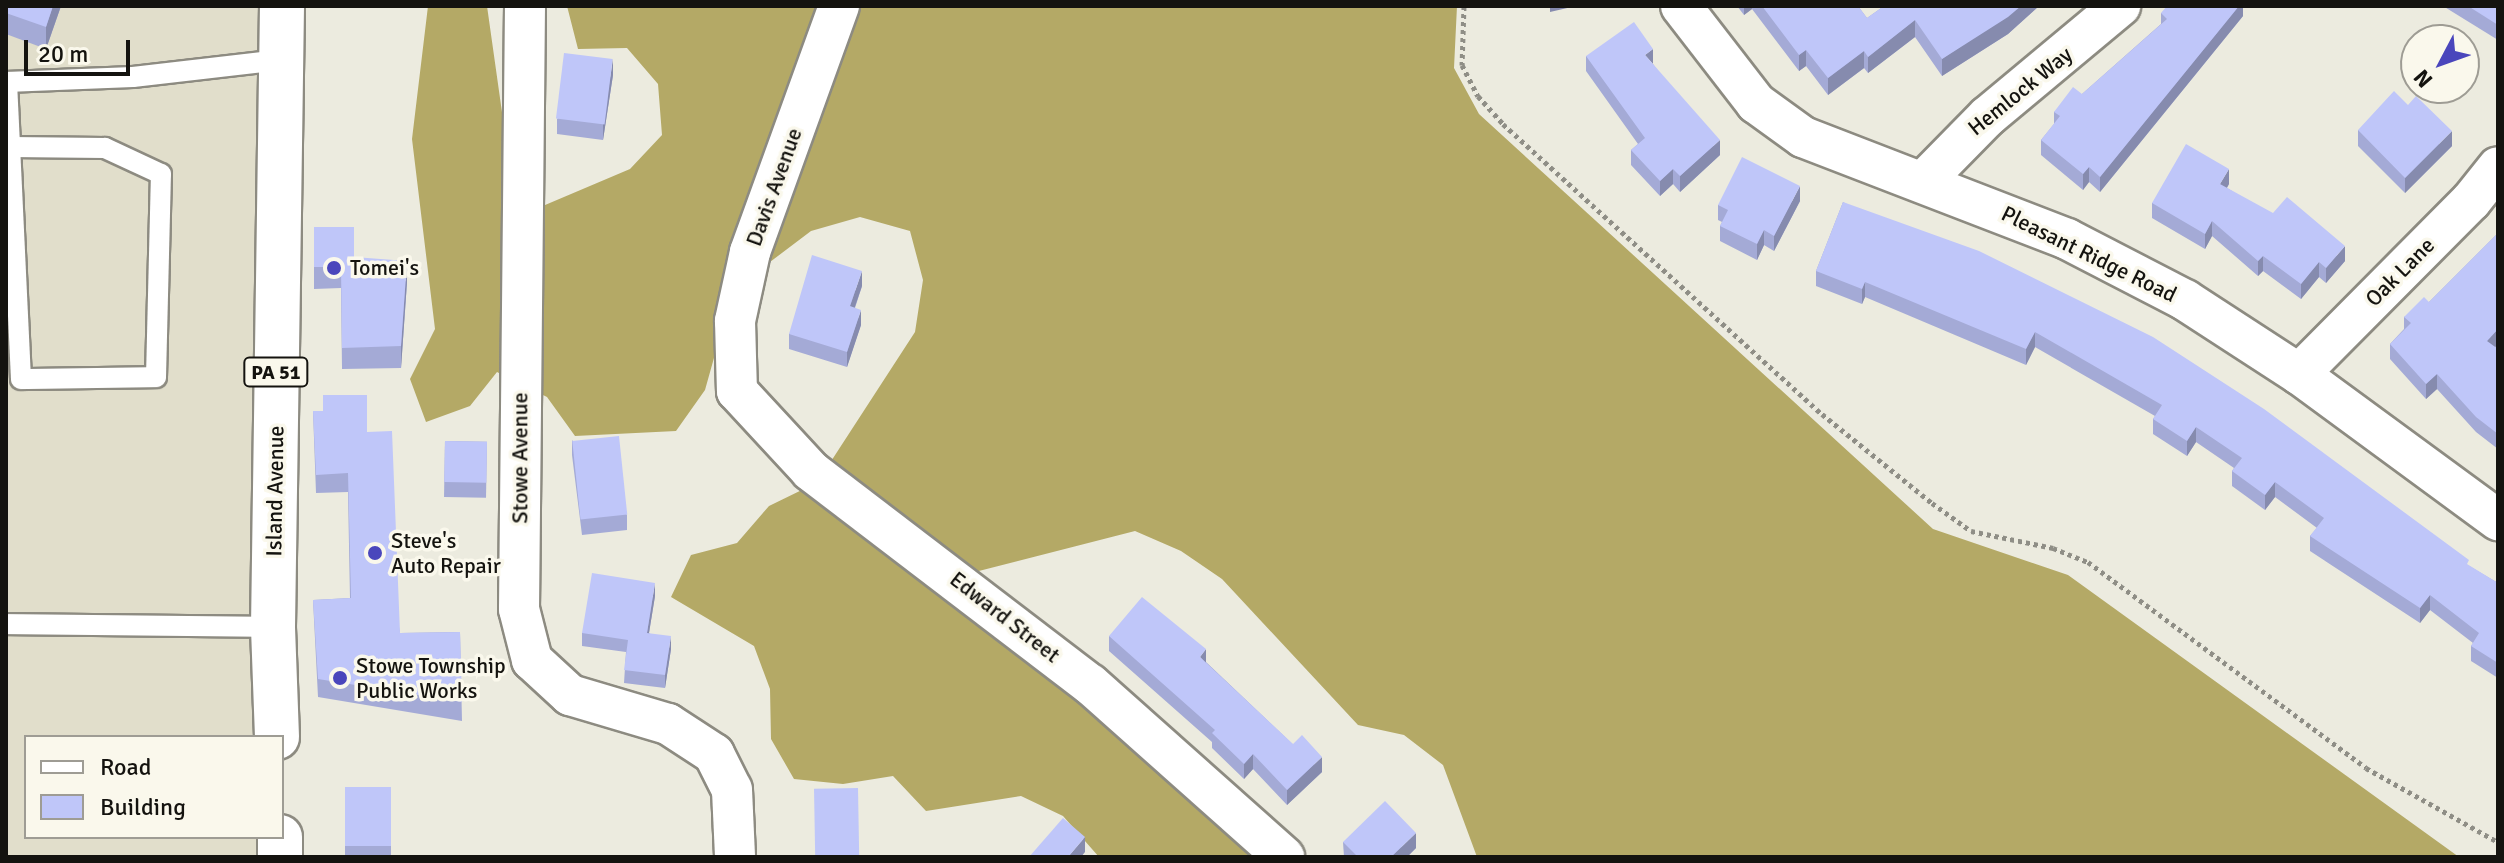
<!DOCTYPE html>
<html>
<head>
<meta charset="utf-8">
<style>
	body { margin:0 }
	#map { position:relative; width:2504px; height:863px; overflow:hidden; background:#ecebdf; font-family:Signika,sans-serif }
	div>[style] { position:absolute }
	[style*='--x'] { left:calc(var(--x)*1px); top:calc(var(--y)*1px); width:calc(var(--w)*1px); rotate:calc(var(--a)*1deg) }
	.built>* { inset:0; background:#e1decb }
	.forest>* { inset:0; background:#b4a966 }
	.path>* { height:5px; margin-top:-2.5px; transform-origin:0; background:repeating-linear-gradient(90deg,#8f8e86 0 4px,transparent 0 8px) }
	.roads { filter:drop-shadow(2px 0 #8d8b81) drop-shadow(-2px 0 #8d8b81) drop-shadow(0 2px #8d8b81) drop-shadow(0 -2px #8d8b81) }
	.lane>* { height:20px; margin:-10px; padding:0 10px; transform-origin:10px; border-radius:10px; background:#fff }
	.street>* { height:40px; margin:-20px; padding:0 20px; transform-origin:20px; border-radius:20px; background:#fff }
	.primary>* { height:44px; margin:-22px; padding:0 22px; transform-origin:22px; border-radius:22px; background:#fff }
	.wall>* { inset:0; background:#a4aad6; transform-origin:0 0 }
	.shaded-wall>* { inset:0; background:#868bae }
	.building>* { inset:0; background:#bfc6f9; transform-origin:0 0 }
	.dots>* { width:22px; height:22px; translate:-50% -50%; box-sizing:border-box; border:4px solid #faf8ec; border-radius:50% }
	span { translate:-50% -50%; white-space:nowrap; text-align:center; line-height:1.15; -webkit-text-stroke:7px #faf8ec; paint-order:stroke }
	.shield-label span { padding:2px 6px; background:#faf8ec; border:2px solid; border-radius:6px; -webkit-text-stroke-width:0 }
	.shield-label { font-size:20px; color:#14130f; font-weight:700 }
	.street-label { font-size:22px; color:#14130f }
	.poi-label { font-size:22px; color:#14130f }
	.left { translate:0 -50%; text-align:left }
	.frame { position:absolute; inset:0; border:8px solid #14130f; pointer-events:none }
	.legend { position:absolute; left:24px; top:735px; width:260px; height:104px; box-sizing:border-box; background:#faf8ec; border:2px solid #9e9c94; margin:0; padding:10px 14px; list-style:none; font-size:24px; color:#14130f }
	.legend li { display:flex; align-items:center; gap:16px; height:40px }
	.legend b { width:40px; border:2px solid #9e9c94 }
	.north { position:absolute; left:2400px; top:24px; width:80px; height:80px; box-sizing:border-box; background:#faf8ec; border:2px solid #9e9c94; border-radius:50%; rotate:229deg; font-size:22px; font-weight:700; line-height:32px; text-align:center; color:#14130f }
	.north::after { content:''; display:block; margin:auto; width:28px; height:36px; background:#4a46bc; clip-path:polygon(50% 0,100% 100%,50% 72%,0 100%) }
	.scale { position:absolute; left:24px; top:40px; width:106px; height:36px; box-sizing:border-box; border:4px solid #14130f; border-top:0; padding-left:10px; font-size:24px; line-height:28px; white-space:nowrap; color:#14130f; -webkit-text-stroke:6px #faf8ec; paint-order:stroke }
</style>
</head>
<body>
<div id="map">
	<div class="built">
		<i style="clip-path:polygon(6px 6px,282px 6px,277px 737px,26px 737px,26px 837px,280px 837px,280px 857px,6px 857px)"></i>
	</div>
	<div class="forest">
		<i style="clip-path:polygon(428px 6px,487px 6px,510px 169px,538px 208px,630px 169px,662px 135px,658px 84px,627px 48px,578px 49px,567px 6px,1457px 6px,1454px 68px,1479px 114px,1933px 529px,2068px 575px,2459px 857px,1477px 857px,1443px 765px,1404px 735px,1358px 725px,1222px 579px,1181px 551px,1135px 531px,971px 573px,826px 469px,915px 332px,923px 280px,910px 231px,860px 217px,811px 231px,733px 290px,705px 390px,676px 431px,575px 436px,547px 397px,497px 372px,470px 406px,426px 422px,410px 379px,435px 329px,412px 139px)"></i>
		<i style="clip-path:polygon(810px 486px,1059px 670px,1266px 857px,1099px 857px,1063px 816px,1021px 796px,926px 811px,893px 776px,843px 784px,794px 779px,771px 739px,770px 689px,754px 646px,671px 597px,691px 555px,737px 543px,769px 506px)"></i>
	</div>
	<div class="path">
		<i style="--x:1464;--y:6;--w:59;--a:91.9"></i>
		<i style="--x:1462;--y:65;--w:35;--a:63"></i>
		<i style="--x:1478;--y:96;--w:38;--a:48"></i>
		<i style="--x:1503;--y:124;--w:431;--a:42.3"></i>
		<i style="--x:1822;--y:414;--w:141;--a:39"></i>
		<i style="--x:1932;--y:503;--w:48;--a:35.7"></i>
		<i style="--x:1971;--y:531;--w:84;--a:11.7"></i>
		<i style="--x:2053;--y:548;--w:38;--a:22"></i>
		<i style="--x:2088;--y:562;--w:346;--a:36.5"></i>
		<i style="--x:2366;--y:768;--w:151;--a:29.3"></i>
	</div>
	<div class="roads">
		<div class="lane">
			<i style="--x:6;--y:82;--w:127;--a:-2.3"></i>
			<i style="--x:133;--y:77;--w:148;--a:-6.6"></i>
			<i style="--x:7;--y:82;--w:297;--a:87.3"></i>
			<i style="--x:21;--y:379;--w:135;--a:-0.8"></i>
			<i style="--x:156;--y:377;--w:203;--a:-88.6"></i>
			<i style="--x:161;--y:174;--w:62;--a:-155.1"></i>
			<i style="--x:105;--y:148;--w:95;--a:-179.4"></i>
			<i style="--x:6;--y:624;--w:267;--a:0.6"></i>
		</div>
		<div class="street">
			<i style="--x:525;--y:6;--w:603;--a:90.57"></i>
			<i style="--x:519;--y:609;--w:53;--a:75.7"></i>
			<i style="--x:532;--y:660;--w:52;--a:42.6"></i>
			<i style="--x:570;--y:695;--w:102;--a:16.5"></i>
			<i style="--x:668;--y:724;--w:55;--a:33.1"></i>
			<i style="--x:714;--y:754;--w:40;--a:63.4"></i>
			<i style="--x:732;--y:790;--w:67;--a:87.4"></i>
			<i style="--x:839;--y:6;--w:262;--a:109.9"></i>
			<i style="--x:750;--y:252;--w:71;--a:102.3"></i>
			<i style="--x:735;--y:321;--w:70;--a:88.4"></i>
			<i style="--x:737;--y:391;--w:109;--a:47.2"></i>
			<i style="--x:811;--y:471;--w:351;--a:37.4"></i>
			<i style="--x:1090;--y:684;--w:260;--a:41.7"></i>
			<i style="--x:1681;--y:6;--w:123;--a:52.3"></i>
			<i style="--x:1756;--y:103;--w:58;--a:35.9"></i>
			<i style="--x:1803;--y:137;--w:283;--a:21.1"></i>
			<i style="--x:2067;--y:239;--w:133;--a:27.3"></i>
			<i style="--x:2185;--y:300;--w:136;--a:33"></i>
			<i style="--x:2299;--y:374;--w:247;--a:36.3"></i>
			<i style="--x:1925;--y:180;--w:90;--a:-45.5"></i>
			<i style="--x:1988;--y:116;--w:172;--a:-39.8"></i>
			<i style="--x:2299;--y:374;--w:244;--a:-45.2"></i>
			<i style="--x:2471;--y:201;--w:43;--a:-51.5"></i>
		</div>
		<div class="primary">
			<i style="--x:277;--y:737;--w:110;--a:-92.1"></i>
			<i style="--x:273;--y:627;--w:621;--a:-89.17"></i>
			<i style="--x:280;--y:837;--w:20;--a:90"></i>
		</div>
	</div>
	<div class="wall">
		<i style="clip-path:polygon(6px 6px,61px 6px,46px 49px,6px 34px)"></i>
		<i style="clip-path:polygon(1737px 6px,1858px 6px,1867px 18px,1884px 6px,2039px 6px,2008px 34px,1942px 76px,1915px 37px,1868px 73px,1864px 68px,1828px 95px,1806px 66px,1799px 71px,1752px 9px,1744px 15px)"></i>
		<i style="clip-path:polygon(2243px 6px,2243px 16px,2100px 192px,2089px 182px,2083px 190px,2041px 155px,2041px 140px,2054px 124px,2054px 112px,2082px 94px,2161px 24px,2161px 13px)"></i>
		<i style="clip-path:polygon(2443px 6px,2498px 6px,2498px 40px)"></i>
		<i style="clip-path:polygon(1586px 56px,1653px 64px,1720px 155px,1680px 192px,1673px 184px,1660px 196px,1631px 165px,1631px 150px,1638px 144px,1586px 71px)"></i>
		<i style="clip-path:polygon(613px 75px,603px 140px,557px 134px,557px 119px)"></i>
		<i style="clip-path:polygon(2358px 130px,2452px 146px,2405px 193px,2358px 146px)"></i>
		<i style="clip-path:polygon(2229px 184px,2227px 188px,2345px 261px,2326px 283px,2319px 277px,2301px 299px,2263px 271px,2258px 276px,2212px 236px,2205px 249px,2152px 218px,2152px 203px)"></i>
		<i style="clip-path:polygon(1800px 201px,1774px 251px,1764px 245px,1757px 260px,1720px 241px,1720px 226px,1722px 222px,1718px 220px,1718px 205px)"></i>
		<i style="clip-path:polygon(1843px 202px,2469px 566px,2498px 583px,2498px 678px,2471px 661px,2471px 646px,2473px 643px,2430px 610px,2420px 623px,2310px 551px,2310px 536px,2317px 528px,2275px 497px,2265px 510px,2232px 486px,2232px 471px,2234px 468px,2196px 442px,2187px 456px,2153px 434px,2153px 419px,2155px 416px,2035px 347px,2026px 365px,1865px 297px,1862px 304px,1816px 286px,1816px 271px)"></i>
		<i style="clip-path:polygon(2498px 220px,2498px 344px,2495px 347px,2498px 349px,2498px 449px,2476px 432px,2437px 389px,2426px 399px,2390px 359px,2390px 344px,2404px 329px,2404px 317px,2429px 302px,2498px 233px)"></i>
		<i style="clip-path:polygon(314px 227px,354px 257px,407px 282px,401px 368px,342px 369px,341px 288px,314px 289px)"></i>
		<i style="clip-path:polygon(862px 286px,855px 308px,861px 325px,847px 367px,789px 349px,789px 334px)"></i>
		<i style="clip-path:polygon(313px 411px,367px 432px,400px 633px,460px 632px,462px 721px,318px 697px,313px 600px,350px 598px,348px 492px,316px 493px)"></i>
		<i style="clip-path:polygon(572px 440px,627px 515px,627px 530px,582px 535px,572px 455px)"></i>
		<i style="left:445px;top:441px;width:42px;height:56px;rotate:1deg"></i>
		<i style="clip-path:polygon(655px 596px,649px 633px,671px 649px,665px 688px,624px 683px,626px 652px,582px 646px,582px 633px)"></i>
		<i style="clip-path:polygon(1109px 636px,1206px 662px,1322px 772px,1287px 805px,1253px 769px,1244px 779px,1212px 748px,1212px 742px,1109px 651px)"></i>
		<i style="left:345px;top:787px;width:46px;height:70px"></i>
		<i style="clip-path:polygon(1343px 842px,1416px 848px,1407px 857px,1344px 857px)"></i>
	</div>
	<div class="shaded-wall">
		<i style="clip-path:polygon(53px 6px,61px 6px,46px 49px,46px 27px)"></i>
		<i style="clip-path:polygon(1550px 6px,1576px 6px,1550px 12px)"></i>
		<i style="clip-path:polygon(1744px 6px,1752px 6px,1752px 9px,1744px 15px)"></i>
		<i style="clip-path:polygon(2021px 6px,2039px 6px,2008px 34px,1942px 76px,1942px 59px)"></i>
		<i style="clip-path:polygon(2239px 6px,2243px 6px,2243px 16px,2100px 192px,2100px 177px)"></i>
		<i style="clip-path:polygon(1915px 20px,1915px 37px,1868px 73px,1868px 57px)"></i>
		<i style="clip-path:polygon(1653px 49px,1653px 64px,1645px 55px)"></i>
		<i style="clip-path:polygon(1806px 50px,1806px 66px,1799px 71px,1799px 55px)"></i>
		<i style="clip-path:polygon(1864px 51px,1864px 68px,1828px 95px,1828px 78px)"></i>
		<i style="clip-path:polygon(613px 59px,613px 75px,603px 140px,603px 125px)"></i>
		<i style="clip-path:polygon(2452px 131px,2452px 146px,2405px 193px,2405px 178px)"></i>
		<i style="clip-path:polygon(1720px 140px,1720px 155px,1680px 192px,1680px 176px)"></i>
		<i style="clip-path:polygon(2089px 167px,2089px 182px,2083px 190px,2083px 174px)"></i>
		<i style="clip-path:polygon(1673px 169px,1673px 184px,1660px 196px,1660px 181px)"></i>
		<i style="clip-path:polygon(2229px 169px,2229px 184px,2220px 199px,2220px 184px)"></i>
		<i style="clip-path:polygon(1800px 186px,1800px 201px,1774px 251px,1774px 236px)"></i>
		<i style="clip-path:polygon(2212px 221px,2212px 236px,2205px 249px,2205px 234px)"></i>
		<i style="clip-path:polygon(1764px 230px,1764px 245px,1757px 260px,1757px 244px)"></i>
		<i style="clip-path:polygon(2345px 246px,2345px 261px,2326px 283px,2326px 268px)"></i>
		<i style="clip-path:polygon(2263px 256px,2263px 271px,2258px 276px,2258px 261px)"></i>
		<i style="clip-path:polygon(407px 261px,407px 282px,401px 368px,401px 346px)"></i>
		<i style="clip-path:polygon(2319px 262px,2319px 277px,2301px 299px,2301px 284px)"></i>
		<i style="clip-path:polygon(862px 271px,862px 286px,850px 321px,850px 306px)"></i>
		<i style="clip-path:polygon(1865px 282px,1865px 297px,1862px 304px,1862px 289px)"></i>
		<i style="clip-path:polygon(861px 310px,861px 325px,847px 367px,847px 352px)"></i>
		<i style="clip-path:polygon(2498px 329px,2498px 344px,2487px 356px,2487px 341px)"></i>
		<i style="clip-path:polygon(2035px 332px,2035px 347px,2026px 365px,2026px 349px)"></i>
		<i style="clip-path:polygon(2437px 374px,2437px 389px,2426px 399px,2426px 384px)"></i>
		<i style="clip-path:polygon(2196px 427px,2196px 442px,2187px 456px,2187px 441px)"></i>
		<i style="clip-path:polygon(2275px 482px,2275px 497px,2265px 510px,2265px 495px)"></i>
		<i style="clip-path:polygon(655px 583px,655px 596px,647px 645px,647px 633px)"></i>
		<i style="clip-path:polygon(2430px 595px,2430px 610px,2420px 623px,2420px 608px)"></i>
		<i style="clip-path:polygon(671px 636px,671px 649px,665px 688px,665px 675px)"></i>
		<i style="clip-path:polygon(1206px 649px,1206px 664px,1200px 657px)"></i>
		<i style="clip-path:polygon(1253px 754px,1253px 769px,1244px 779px,1244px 764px)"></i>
		<i style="clip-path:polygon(1322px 757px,1322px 772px,1287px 805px,1287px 790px)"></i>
		<i style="clip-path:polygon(1416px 833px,1416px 848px,1407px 857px,1391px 857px)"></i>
		<i style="clip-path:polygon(1085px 837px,1085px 852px,1081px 857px,1068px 857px)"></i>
	</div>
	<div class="building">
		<i style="clip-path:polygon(6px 6px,53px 6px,46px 27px,6px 13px)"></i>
		<i style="clip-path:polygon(1762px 6px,1858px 6px,1867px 18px,1884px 6px,2021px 6px,2008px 17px,1942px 59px,1915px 20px,1868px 57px,1864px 51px,1828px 78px,1806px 50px,1799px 55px)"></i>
		<i style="clip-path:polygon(2167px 6px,2239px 6px,2100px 177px,2089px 167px,2083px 174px,2041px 140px,2060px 116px,2054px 112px,2073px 87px,2082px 94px,2167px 19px,2161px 13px)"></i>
		<i style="clip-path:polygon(2468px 6px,2498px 6px,2498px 25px)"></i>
		<i style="clip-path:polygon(1634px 22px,1653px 49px,1645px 55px,1720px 140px,1680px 176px,1673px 169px,1660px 181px,1631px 150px,1645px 138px,1586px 56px)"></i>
		<i style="left:564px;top:53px;width:49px;height:66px;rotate:7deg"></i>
		<i style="clip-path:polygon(2394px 91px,2408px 105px,2416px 96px,2452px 131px,2405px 178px,2358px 130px)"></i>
		<i style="clip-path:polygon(2186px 144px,2229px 169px,2220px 184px,2273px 213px,2287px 197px,2345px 246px,2326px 268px,2319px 262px,2301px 284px,2263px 256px,2258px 261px,2212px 221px,2205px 234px,2152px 203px)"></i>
		<i style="clip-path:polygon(1742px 157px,1800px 186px,1774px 236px,1764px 230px,1757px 244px,1720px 226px,1728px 210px,1718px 205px)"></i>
		<i style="clip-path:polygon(1843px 202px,1979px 251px,2153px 337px,2264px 409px,2469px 560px,2467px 564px,2498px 583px,2498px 663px,2471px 646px,2479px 633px,2430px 595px,2420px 608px,2310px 536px,2324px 518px,2275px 482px,2265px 495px,2232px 471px,2242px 458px,2196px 427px,2187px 441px,2153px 419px,2162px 405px,2035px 332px,2026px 349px,1865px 282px,1862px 289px,1816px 271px)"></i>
		<i style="clip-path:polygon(314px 227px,354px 227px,354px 257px,407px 261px,401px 346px,342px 348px,341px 267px,314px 267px)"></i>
		<i style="clip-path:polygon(2498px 233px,2498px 329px,2487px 341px,2498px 349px,2498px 434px,2476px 417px,2437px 374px,2426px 384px,2390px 344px,2411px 323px,2404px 317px,2424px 297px,2429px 302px)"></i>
		<i style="clip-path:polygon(812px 255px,862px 271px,850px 306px,861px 310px,847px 352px,789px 334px)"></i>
		<i style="clip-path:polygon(323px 395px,367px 395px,367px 432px,392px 431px,400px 633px,460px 632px,462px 702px,318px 679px,313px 600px,351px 598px,348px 473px,316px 475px,313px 411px,323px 411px)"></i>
		<i style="left:619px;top:436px;width:79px;height:47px;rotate:84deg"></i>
		<i style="left:445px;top:441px;width:42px;height:41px;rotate:1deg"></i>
		<i style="clip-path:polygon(592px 573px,655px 583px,647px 633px,671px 636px,665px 675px,624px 670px,628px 640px,582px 633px)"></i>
		<i style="clip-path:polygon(1142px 597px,1206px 649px,1200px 657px,1293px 744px,1302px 735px,1322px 757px,1287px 790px,1253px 754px,1244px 764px,1212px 733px,1215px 730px,1109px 636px)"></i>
		<i style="left:345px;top:787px;width:46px;height:59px"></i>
		<i style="left:858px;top:788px;width:69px;height:44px;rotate:89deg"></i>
		<i style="clip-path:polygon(1385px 801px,1416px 833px,1391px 857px,1358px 857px,1343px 842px)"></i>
		<i style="clip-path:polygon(1063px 818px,1085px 837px,1068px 857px,1029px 857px)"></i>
	</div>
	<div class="dots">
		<i style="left:334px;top:268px;background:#4a46bc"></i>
		<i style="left:375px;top:553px;background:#4a46bc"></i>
		<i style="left:340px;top:678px;background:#4a46bc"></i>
	</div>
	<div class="shield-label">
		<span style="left:276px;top:372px">PA 51</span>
	</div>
	<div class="street-label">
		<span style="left:2020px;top:91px;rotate:-39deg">Hemlock Way</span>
		<span style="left:774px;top:187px;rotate:-70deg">Davis Avenue</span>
		<span style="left:2089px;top:254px;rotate:26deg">Pleasant Ridge Road</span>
		<span style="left:2400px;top:272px;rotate:-45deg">Oak Lane</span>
		<span style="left:520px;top:458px;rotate:-90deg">Stowe Avenue</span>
		<span style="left:275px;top:491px;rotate:-89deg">Island Avenue</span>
		<span style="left:1005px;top:617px;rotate:38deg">Edward Street</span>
	</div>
	<div class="poi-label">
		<span class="left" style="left:350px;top:268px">Tomei's</span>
		<span class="left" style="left:391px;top:553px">Steve's<br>Auto Repair</span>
		<span class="left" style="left:356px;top:678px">Stowe Township<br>Public Works</span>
	</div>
	<div class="frame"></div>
	<ul class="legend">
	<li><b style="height:10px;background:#fff"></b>Road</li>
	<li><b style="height:22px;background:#bfc6f9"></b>Building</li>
	</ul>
	<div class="north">N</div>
	<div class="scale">20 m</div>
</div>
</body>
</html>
